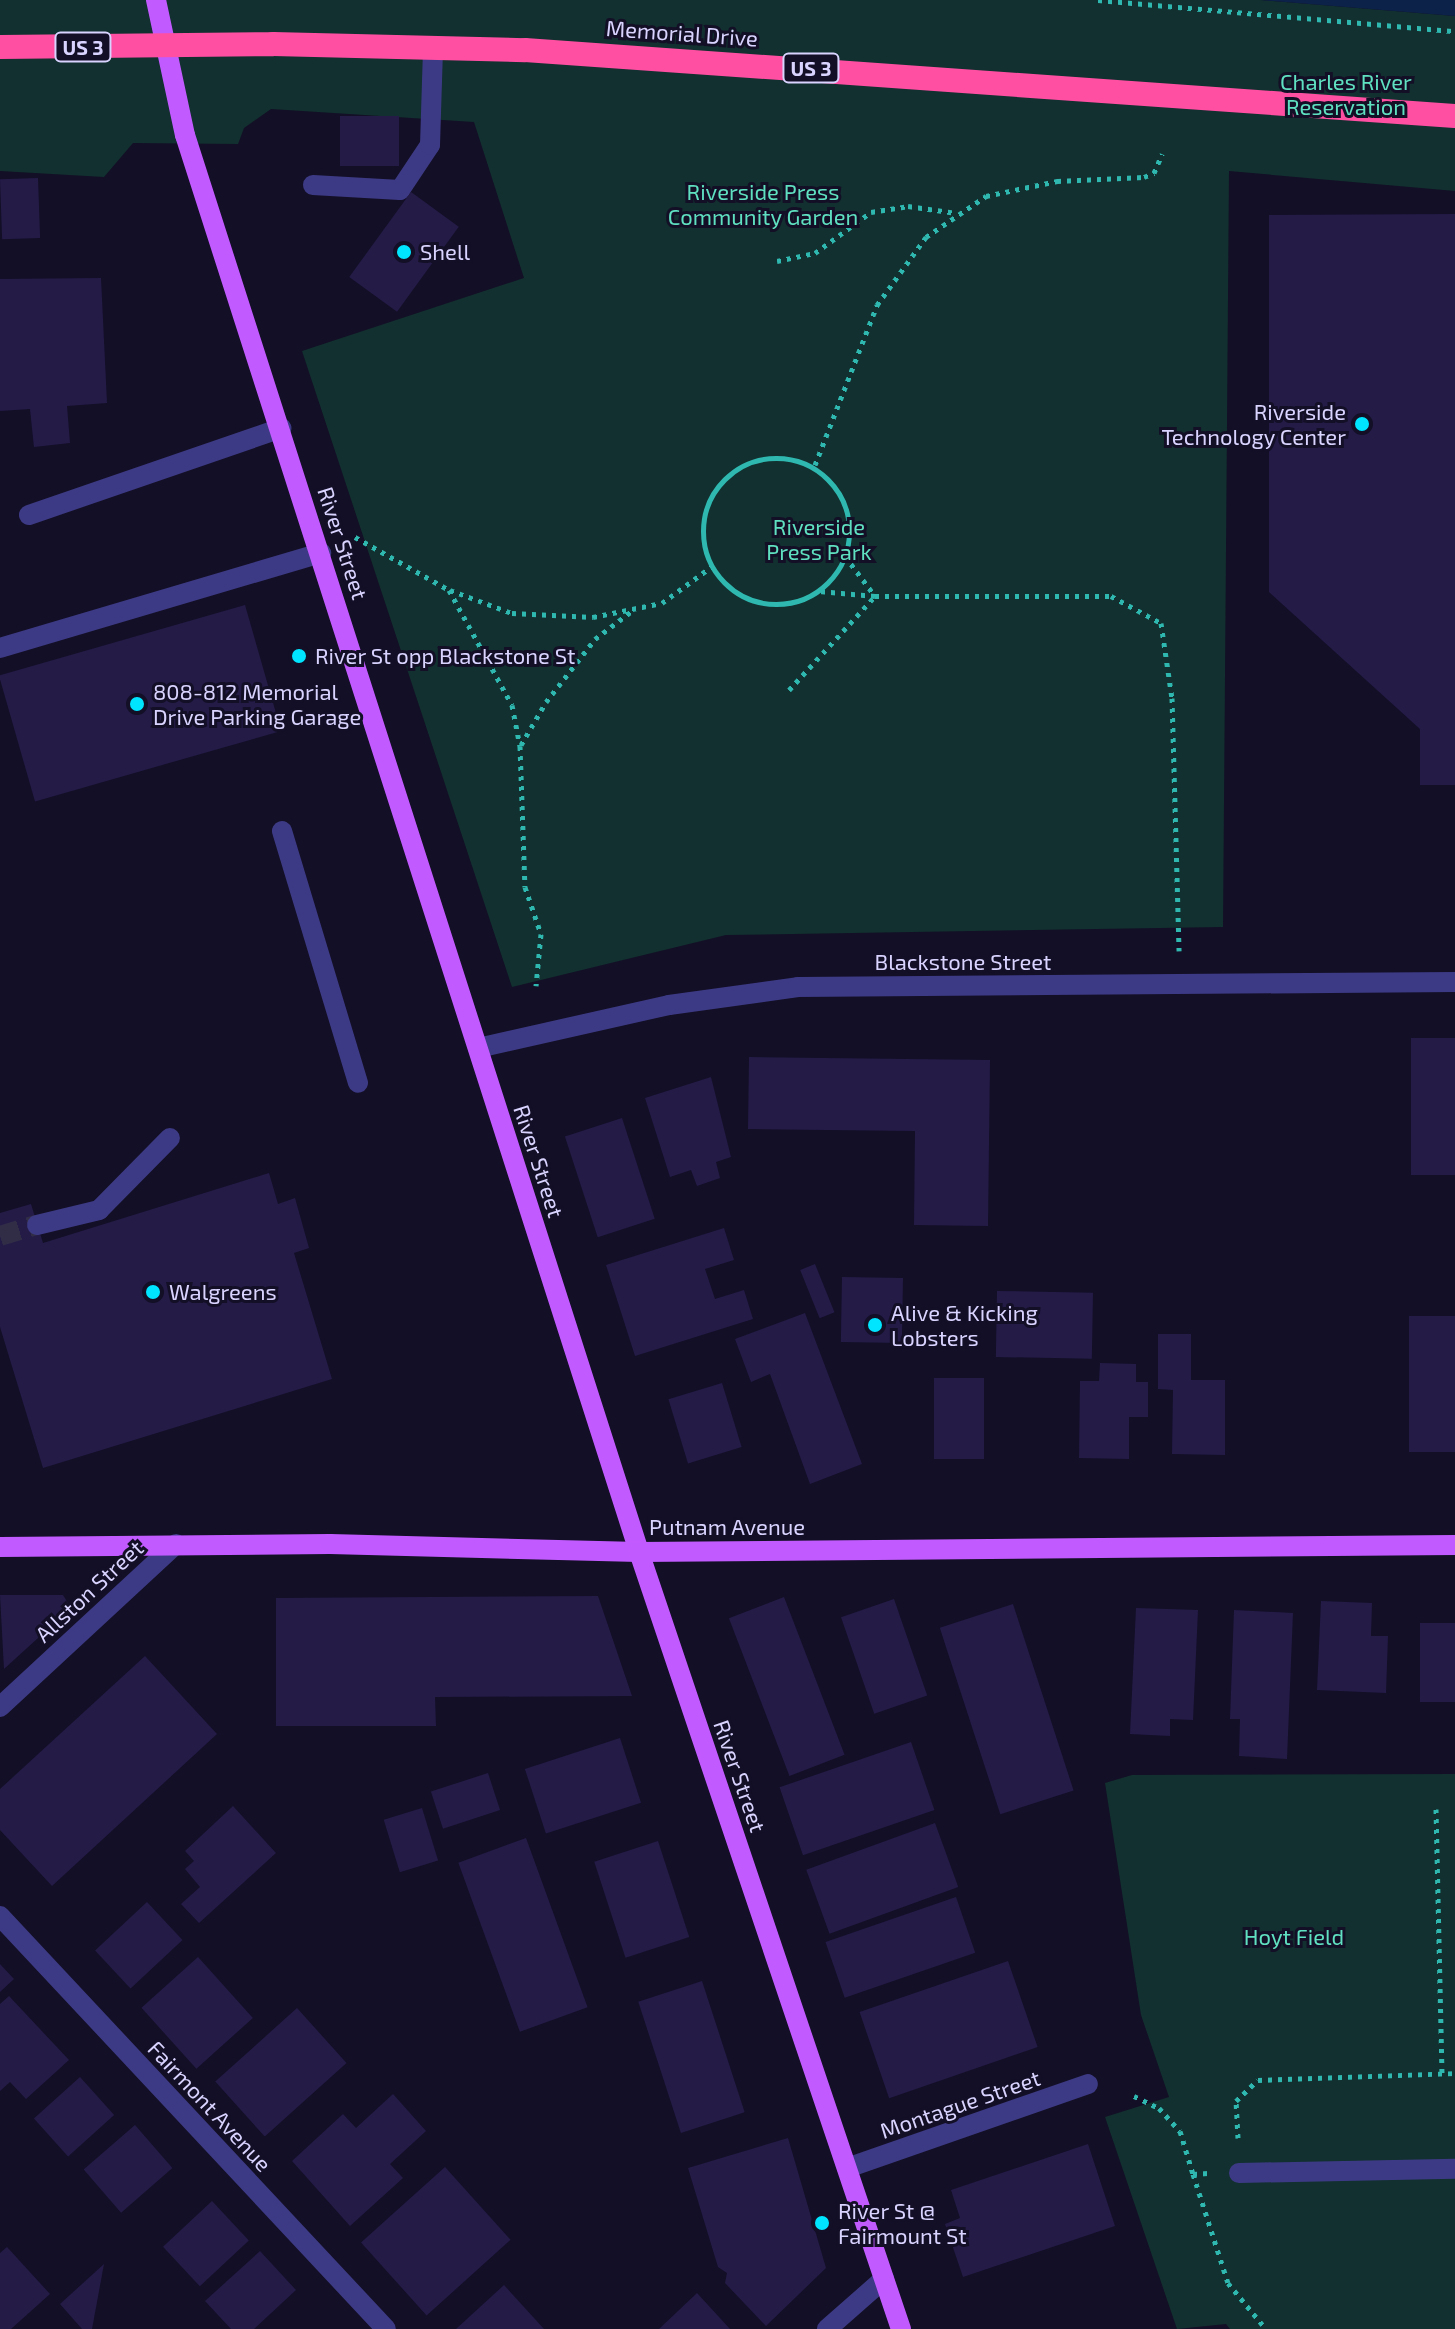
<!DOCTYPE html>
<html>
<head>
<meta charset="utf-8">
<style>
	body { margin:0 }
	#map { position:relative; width:1455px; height:2329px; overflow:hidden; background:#130f26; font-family:"Exo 2",sans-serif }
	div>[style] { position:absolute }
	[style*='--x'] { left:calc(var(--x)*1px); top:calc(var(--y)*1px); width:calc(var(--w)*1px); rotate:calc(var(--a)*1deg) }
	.green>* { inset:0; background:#12302f }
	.water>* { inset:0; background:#0c2248 }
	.building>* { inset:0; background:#241b47; transform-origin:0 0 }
	.minor-tunnel>* { height:20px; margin-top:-10px; transform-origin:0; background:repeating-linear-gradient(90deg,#312d47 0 20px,transparent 0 30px) }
	.path>* { height:5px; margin-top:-2.5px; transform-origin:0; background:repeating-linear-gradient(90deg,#2fb8b0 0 4px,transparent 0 10px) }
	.path>.ring { margin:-2.5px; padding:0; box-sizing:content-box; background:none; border:5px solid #2fb8b0; border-radius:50% }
	.minor>* { height:20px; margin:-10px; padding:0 10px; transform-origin:10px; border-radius:10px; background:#3d3a85 }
	.major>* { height:20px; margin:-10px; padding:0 10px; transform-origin:10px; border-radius:10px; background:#c25bff }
	.highway>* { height:24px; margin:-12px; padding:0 12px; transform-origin:12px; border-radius:12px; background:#ff4fa3 }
	.dots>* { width:22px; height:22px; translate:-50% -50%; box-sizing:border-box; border:4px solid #130f26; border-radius:50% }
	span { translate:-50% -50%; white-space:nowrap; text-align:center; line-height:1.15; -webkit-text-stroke:6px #130f26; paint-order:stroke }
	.shield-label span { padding:2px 6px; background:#130f26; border:2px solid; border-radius:6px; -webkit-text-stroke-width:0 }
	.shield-label { font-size:20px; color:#d9d4ff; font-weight:700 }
	.street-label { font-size:22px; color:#d9d4ff }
	.park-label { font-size:22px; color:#5fe0c0 }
	.poi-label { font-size:22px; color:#d9d4ff }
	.left { translate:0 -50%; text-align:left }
	.right { translate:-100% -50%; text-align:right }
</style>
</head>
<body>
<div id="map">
	<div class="green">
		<i style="clip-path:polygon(0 0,1261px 0,1455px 16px,1455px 191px,1229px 171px,1223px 927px,726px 935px,512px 987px,302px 351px,524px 278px,474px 122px,271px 109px,244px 128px,238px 144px,133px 143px,104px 177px,0 171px)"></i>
		<i style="clip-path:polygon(1455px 1774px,1455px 2329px,1230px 2329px,1226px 2324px,1177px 2329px,1105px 2117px,1169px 2097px,1141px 2015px,1105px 1783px,1132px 1775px)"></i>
	</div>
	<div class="water">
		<i style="clip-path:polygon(1261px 0,1455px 0,1455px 16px)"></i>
	</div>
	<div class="building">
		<i style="left:340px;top:116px;width:59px;height:50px"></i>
		<i style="left:38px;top:178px;width:60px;height:38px;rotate:88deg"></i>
		<i style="left:411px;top:192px;width:59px;height:105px;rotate:36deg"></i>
		<i style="clip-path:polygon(1455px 214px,1455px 785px,1420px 785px,1420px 729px,1269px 592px,1269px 215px)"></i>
		<i style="clip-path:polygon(101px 278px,107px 403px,67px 406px,70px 443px,34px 447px,30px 409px,0 411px,0 279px)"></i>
		<i style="left:245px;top:605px;width:131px;height:256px;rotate:74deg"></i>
		<i style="left:1455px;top:1038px;width:137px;height:44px;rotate:90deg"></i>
		<i style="clip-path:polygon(749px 1057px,990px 1060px,988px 1226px,914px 1225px,915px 1131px,748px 1129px)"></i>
		<i style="clip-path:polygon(711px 1077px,731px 1157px,716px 1162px,720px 1178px,697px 1186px,691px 1170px,670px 1177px,645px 1098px)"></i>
		<i style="left:622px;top:1118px;width:106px;height:60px;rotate:72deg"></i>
		<i style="clip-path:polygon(269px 1173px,278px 1204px,295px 1198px,309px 1248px,294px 1253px,332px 1379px,43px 1468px,0 1327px,0 1213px,31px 1204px,43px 1243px)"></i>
		<i style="clip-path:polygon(724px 1228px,734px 1260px,705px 1269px,715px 1299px,744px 1290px,753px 1319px,635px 1356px,606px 1265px)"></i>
		<i style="left:815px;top:1264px;width:52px;height:16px;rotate:68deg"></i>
		<i style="left:842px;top:1277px;width:61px;height:65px;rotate:1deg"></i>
		<i style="left:997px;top:1291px;width:96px;height:66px;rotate:1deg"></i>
		<i style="clip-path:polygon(805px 1313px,862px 1464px,810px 1484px,770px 1374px,751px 1382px,735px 1339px)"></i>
		<i style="left:1409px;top:1316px;width:46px;height:136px"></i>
		<i style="clip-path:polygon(1158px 1334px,1191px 1334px,1191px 1380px,1225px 1380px,1225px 1455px,1172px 1454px,1173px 1390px,1158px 1389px)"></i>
		<i style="clip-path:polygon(1100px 1363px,1136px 1364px,1136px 1382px,1148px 1382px,1148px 1417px,1129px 1417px,1129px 1459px,1079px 1458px,1080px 1381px,1099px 1381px)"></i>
		<i style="left:934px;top:1378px;width:50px;height:81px"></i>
		<i style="left:722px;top:1383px;width:67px;height:56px;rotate:73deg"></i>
		<i style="clip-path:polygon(0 1595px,63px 1595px,71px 1608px,4px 1669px)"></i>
		<i style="clip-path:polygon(598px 1596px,632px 1696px,435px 1697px,436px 1726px,276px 1726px,276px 1598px)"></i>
		<i style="left:784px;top:1597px;width:169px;height:59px;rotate:69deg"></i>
		<i style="left:894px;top:1599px;width:102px;height:56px;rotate:71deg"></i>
		<i style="clip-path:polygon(1321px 1601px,1372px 1603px,1371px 1636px,1388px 1636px,1386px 1693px,1317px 1690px)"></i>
		<i style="left:1013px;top:1604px;width:196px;height:77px;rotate:72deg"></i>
		<i style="clip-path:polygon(1136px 1608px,1198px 1610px,1193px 1720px,1170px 1719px,1170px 1736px,1130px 1734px)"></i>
		<i style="clip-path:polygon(1234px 1610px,1293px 1613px,1287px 1759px,1239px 1756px,1240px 1719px,1230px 1719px)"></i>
		<i style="left:1420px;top:1623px;width:35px;height:79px"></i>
		<i style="clip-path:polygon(145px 1656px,217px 1734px,52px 1886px,0 1830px,0 1789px)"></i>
		<i style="left:620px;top:1738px;width:68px;height:100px;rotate:72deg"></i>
		<i style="left:911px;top:1742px;width:72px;height:139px;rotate:71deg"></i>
		<i style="left:488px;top:1773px;width:39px;height:60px;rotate:72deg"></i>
		<i style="clip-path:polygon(233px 1806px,276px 1853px,199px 1923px,181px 1904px,200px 1887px,185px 1869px,194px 1861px,185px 1851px)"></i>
		<i style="left:422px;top:1808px;width:55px;height:40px;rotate:73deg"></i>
		<i style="left:935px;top:1823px;width:68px;height:137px;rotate:70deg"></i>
		<i style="left:526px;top:1838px;width:180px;height:72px;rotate:70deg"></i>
		<i style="left:658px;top:1841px;width:101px;height:67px;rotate:72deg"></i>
		<i style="left:956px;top:1897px;width:59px;height:138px;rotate:71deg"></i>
		<i style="left:147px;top:1902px;width:52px;height:71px;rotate:47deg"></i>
		<i style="left:198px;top:1957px;width:82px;height:76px;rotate:48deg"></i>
		<i style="left:1008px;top:1961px;width:91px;height:157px;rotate:71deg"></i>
		<i style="clip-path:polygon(0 1964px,14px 1979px,0 1992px)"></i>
		<i style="left:702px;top:1981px;width:138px;height:67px;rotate:72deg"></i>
		<i style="clip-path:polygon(9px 1996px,69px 2060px,26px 2099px,10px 2082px,0 2091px,0 2004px)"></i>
		<i style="left:297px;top:2008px;width:74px;height:110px;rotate:48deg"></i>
		<i style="left:80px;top:2077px;width:51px;height:62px;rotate:48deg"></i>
		<i style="clip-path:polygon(393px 2094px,426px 2131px,390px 2164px,403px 2178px,350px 2226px,292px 2161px,343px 2114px,356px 2128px)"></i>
		<i style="left:135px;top:2125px;width:57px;height:68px;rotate:49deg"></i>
		<i style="clip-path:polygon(788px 2138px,826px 2268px,766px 2326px,725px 2283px,727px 2273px,718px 2267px,688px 2168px)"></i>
		<i style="clip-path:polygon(1088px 2144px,1115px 2226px,963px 2277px,945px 2224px,960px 2218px,951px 2190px)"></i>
		<i style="left:445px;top:2167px;width:98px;height:113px;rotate:48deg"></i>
		<i style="left:212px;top:2201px;width:54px;height:67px;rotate:47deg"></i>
		<i style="clip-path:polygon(7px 2247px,50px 2294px,11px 2329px,0 2329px,0 2253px)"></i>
		<i style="clip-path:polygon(260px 2251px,296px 2290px,254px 2329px,231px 2329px,205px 2301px)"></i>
		<i style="clip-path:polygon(104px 2264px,92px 2329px,82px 2329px,60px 2304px)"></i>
		<i style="clip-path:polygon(504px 2285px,544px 2329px,456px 2329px)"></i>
		<i style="clip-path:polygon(697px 2293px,730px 2329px,659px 2329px)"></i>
	</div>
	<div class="minor-tunnel">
		<i style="--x:0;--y:1236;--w:39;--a:-17"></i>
	</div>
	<div class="path">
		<i style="--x:1098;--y:0;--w:358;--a:5"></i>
		<i style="--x:777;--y:261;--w:39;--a:-12"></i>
		<i style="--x:815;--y:253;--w:69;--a:-36.2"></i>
		<i style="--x:871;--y:212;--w:37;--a:-9"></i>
		<i style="--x:908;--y:206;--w:49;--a:8.3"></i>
		<i class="ring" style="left:703px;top:458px;width:141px;height:141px"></i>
		<i style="--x:815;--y:465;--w:172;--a:-68.8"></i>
		<i style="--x:877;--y:305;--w:84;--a:-54.2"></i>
		<i style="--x:926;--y:237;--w:73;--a:-34.3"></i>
		<i style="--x:986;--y:196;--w:73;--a:-11.9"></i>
		<i style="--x:1057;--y:181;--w:87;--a:-2.6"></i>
		<i style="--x:1144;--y:177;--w:11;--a:-22"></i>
		<i style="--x:1154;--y:173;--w:21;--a:-67"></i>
		<i style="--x:355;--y:537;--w:108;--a:29.4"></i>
		<i style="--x:449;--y:590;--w:131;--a:61.3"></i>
		<i style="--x:512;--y:705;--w:42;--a:79"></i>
		<i style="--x:520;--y:746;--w:141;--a:88"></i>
		<i style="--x:525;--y:887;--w:50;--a:71.2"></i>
		<i style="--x:541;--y:934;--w:52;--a:95.5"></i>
		<i style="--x:845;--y:556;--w:50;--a:53.1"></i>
		<i style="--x:875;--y:596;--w:236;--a:0"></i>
		<i style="--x:1111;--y:596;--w:57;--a:28.4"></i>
		<i style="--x:1161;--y:623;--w:76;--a:81.7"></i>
		<i style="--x:1172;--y:698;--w:253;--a:88.4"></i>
		<i style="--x:450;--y:590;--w:66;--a:20.4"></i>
		<i style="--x:512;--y:613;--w:81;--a:2.8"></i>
		<i style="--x:593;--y:617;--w:70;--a:-11.5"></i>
		<i style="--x:662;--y:603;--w:61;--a:-36.3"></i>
		<i style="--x:789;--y:690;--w:127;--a:-47.5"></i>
		<i style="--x:875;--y:596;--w:56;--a:-174.9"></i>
		<i style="--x:521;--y:745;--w:50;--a:-59.8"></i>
		<i style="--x:546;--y:702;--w:80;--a:-52.1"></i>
		<i style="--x:595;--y:639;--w:48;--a:-37.3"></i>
		<i style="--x:1436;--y:1809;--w:264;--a:88.7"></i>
		<i style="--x:1134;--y:2096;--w:28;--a:26"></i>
		<i style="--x:1159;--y:2108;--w:31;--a:48"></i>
		<i style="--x:1180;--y:2131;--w:45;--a:73.2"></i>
		<i style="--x:1193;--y:2174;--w:15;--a:-4"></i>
		<i style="--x:1238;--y:2138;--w:37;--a:-93"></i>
		<i style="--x:1236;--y:2101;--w:30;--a:-44"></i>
		<i style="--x:1258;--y:2080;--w:197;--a:-2"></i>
		<i style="--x:1193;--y:2174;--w:114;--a:72.2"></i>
		<i style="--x:1228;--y:2283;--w:60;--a:50.4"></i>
	</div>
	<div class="minor">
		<i style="--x:313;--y:185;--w:87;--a:3.3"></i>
		<i style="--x:400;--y:190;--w:54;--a:-56.3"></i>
		<i style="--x:430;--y:145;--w:98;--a:-88.2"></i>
		<i style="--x:29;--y:515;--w:267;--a:-19"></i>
		<i style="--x:0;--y:648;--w:335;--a:-16.5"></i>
		<i style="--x:282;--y:831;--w:263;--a:73.2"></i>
		<i style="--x:478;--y:1048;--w:196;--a:-12.7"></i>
		<i style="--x:669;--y:1005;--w:130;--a:-7.9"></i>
		<i style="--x:798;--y:987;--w:657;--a:-0.44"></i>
		<i style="--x:37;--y:1225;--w:64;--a:-13.6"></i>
		<i style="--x:99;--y:1210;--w:101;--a:-45.4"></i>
		<i style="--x:0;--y:1707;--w:240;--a:-42.8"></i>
		<i style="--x:0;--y:1916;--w:565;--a:46.94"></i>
		<i style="--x:847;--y:2168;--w:255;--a:-19.2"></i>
		<i style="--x:1239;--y:2173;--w:216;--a:-1.1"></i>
		<i style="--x:827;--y:2329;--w:76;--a:-41.3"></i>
	</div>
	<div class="major">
		<i style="--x:156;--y:0;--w:138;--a:77.9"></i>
		<i style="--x:185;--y:135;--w:1488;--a:72.23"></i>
		<i style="--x:639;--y:1552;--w:820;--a:71.37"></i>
		<i style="--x:0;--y:1547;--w:330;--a:-0.5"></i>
		<i style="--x:330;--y:1544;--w:309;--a:1.5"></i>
		<i style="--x:639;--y:1552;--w:816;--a:-0.49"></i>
	</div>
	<div class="highway">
		<i style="--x:0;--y:47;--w:273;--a:-0.6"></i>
		<i style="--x:273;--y:44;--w:252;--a:1.4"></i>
		<i style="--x:525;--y:50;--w:932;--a:4.06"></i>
	</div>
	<div class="dots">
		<i style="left:404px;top:252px;background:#00e5ff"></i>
		<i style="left:1362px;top:424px;background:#00e5ff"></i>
		<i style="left:299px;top:656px;background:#00e5ff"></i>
		<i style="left:137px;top:704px;background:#00e5ff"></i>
		<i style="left:153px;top:1292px;background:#00e5ff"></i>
		<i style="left:875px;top:1325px;background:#00e5ff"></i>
		<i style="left:822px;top:2223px;background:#00e5ff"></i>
	</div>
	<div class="shield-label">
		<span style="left:83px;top:47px">US 3</span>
		<span style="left:811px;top:68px">US 3</span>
	</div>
	<div class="street-label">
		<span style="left:682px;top:33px;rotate:4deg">Memorial Drive</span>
		<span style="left:343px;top:543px;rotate:72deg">River Street</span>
		<span style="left:963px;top:962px">Blackstone Street</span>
		<span style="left:539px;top:1161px;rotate:72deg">River Street</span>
		<span style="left:727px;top:1527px">Putnam Avenue</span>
		<span style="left:89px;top:1591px;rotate:-43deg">Allston Street</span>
		<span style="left:740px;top:1776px;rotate:71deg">River Street</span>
		<span style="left:960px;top:2104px;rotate:-19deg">Montague Street</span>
		<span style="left:210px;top:2106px;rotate:47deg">Fairmont Avenue</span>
	</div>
	<div class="park-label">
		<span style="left:1346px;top:94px">Charles River<br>Reservation</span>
		<span style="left:763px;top:204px">Riverside Press<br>Community Garden</span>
		<span style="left:819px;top:539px">Riverside<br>Press Park</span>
		<span style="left:1294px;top:1937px">Hoyt Field</span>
	</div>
	<div class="poi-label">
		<span class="left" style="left:420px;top:252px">Shell</span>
		<span class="right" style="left:1346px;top:424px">Riverside<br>Technology Center</span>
		<span class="left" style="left:315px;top:656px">River St opp Blackstone St</span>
		<span class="left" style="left:153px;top:704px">808-812 Memorial<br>Drive Parking Garage</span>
		<span class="left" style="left:169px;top:1292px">Walgreens</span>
		<span class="left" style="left:891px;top:1325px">Alive &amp; Kicking<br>Lobsters</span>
		<span class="left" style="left:838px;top:2223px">River St @<br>Fairmount St</span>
	</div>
</div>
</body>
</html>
